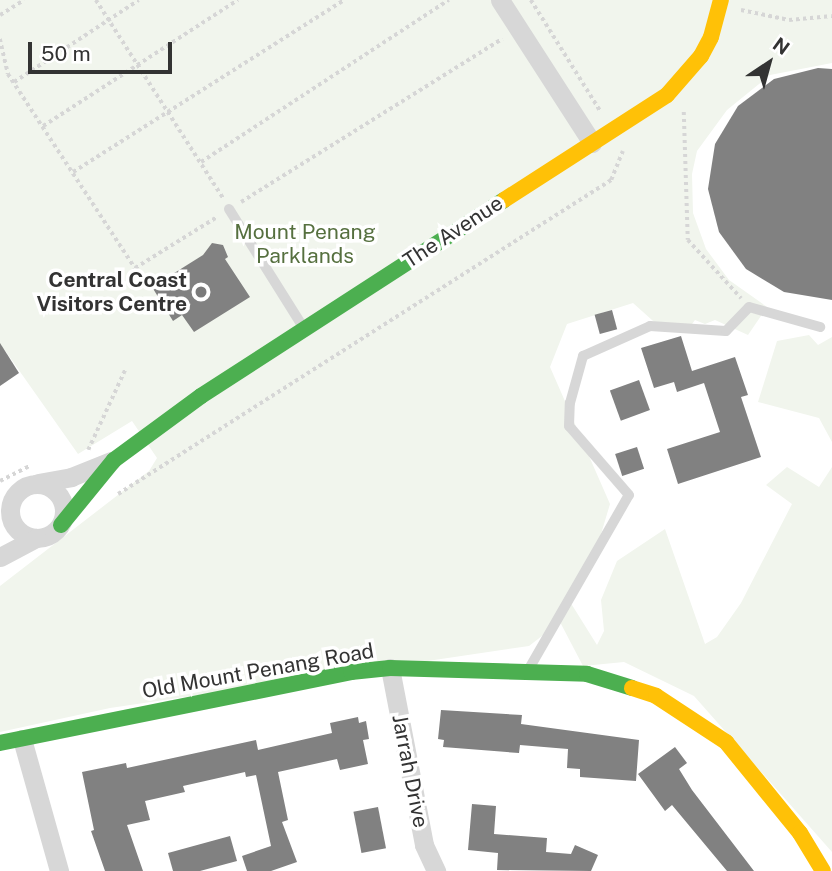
<!DOCTYPE html>
<html>
<head>
<meta charset="utf-8">
<style>
	body { margin:0 }
	#map { position:relative; width:832px; height:871px; overflow:hidden; background:#fff; font-family:"Public Sans",sans-serif }
	div>[style] { position:absolute }
	[style*='--x'] { left:calc(var(--x)*1px); top:calc(var(--y)*1px); width:calc(var(--w)*1px); rotate:calc(var(--a)*1deg) }
	.green>* { inset:0; background:#f1f5ed }
	.building>* { inset:0; background:#818181; transform-origin:0 0 }
	.path>* { height:3.5px; margin-top:-1.75px; transform-origin:0; background:repeating-linear-gradient(90deg,#d6d6d6 0 3.5px,transparent 0 7px) }
	.lane>* { height:10px; margin:-5px; padding:0 5px; transform-origin:5px; border-radius:5px; background:#d7d7d7 }
	.street>* { height:19px; margin:-9.5px; padding:0 9.5px; transform-origin:9.5px; border-radius:9.5px; background:#d7d7d7 }
	.street>.ring { margin:-9.5px; padding:0; box-sizing:content-box; background:none; border:19px solid #d7d7d7; border-radius:50% }
	.fast>* { height:16px; margin:-8px; padding:0 8px; transform-origin:8px; border-radius:8px; background:#4caf50 }
	.slow>* { height:16px; margin:-8px; padding:0 8px; transform-origin:8px; border-radius:8px; background:#ffc107 }
	.dots>* { width:19px; height:19px; translate:-50% -50%; box-sizing:border-box; border:4px solid #fff; border-radius:50% }
	span { translate:-50% -50%; white-space:nowrap; text-align:center; line-height:1.15; -webkit-text-stroke:7px #fff; paint-order:stroke }
	.park-label { font-size:21px; color:#56703f }
	.street-label { font-size:21px; color:#333 }
	.poi-label { font-size:21px; color:#333; font-weight:700 }
	.right { translate:-100% -50%; text-align:right }
	.north { position:absolute; left:734px; top:28px; width:70px; height:70px; -webkit-text-stroke:5px #fff; paint-order:stroke; rotate:36deg; font-size:19px; font-weight:700; line-height:28px; text-align:center; color:#333 }
	.north::after { content:''; display:block; margin:auto; width:24px; height:32px; background:#333; clip-path:polygon(50% 0,100% 100%,50% 72%,0 100%) }
	.scale { position:absolute; left:28px; top:42px; width:144px; height:32px; box-sizing:border-box; border:4px solid #333; border-top:0; padding-left:9px; font-size:21px; line-height:24px; white-space:nowrap; color:#333; -webkit-text-stroke:5px #fff; paint-order:stroke }
</style>
</head>
<body>
<div id="map">
	<div class="green">
		<i style="clip-path:polygon(0 0,832px 0,832px 63px,770px 75px,727px 110px,697px 151px,692px 174px,693px 213px,706px 249px,729px 280px,767px 307px,748px 335px,715px 320px,705px 324px,695px 320px,689px 328px,662px 329px,633px 303px,567px 324px,550px 367px,610px 504px,592px 564px,567px 597px,597px 645px,604px 631px,601px 600px,617px 561px,665px 529px,705px 644px,717px 637px,741px 603px,792px 504px,766px 485px,787px 467px,819px 487px,832px 467px,832px 852px,694px 696px,624px 662px,583px 666px,560px 622px,529px 646px,110px 708px,0 732px,0 586px,149px 471px,157px 458px,132px 421px,78px 454px,4px 349px,0 351px)"></i>
		<i style="clip-path:polygon(809px 335px,818px 345px,832px 337px,832px 442px,819px 418px,758px 402px,777px 341px)"></i>
	</div>
	<div class="building">
		<i style="clip-path:polygon(818px 68px,832px 69px,832px 300px,784px 292px,746px 269px,719px 232px,708px 189px,715px 144px,738px 106px,774px 79px)"></i>
		<i style="clip-path:polygon(212px 243px,223px 245px,228px 257px,225px 259px,250px 297px,194px 332px,182px 315px,173px 321px,152px 287px,203px 255px)"></i>
		<i style="left:612px;top:310px;width:20px;height:18px;rotate:75deg"></i>
		<i style="clip-path:polygon(681px 336px,692px 371px,735px 357px,748px 395px,741px 397px,761px 457px,678px 484px,667px 449px,720px 432px,704px 383px,677px 392px,674px 382px,654px 388px,641px 348px)"></i>
		<i style="clip-path:polygon(0 343px,19px 373px,0 386px)"></i>
		<i style="left:639px;top:380px;width:32px;height:31px;rotate:70deg"></i>
		<i style="left:637px;top:447px;width:23px;height:23px;rotate:72deg"></i>
		<i style="clip-path:polygon(441px 710px,522px 715px,521px 724px,639px 740px,636px 781px,580px 777px,580px 769px,567px 768px,568px 749px,520px 745px,519px 753px,443px 747px,444px 740px,438px 739px)"></i>
		<i style="clip-path:polygon(358px 717px,359px 723px,366px 721px,369px 739px,363px 740px,368px 764px,340px 770px,337px 759px,278px 772px,288px 820px,282px 822px,297px 862px,271px 871px,247px 871px,242px 856px,271px 846px,256px 775px,246px 777px,245px 772px,183px 786px,185px 792px,145px 801px,150px 820px,127px 825px,143px 871px,105px 871px,91px 831px,94px 830px,82px 772px,126px 763px,127px 768px,256px 740px,258px 750px,332px 733px,330px 723px)"></i>
		<i style="clip-path:polygon(675px 747px,687px 763px,679px 769px,692px 790px,754px 871px,727px 871px,672px 805px,665px 811px,638px 774px)"></i>
		<i style="clip-path:polygon(472px 804px,496px 806px,494px 834px,547px 838px,546px 852px,571px 854px,575px 845px,598px 855px,591px 871px,497px 870px,498px 853px,468px 850px)"></i>
		<i style="left:378px;top:807px;width:42px;height:25px;rotate:79deg"></i>
		<i style="clip-path:polygon(230px 836px,237px 861px,200px 871px,173px 871px,168px 853px)"></i>
	</div>
	<div class="path">
		<i style="--x:96;--y:0;--w:235;--a:57.3"></i>
		<i style="--x:531;--y:0;--w:132;--a:58"></i>
		<i style="--x:741;--y:10;--w:49;--a:11.8"></i>
		<i style="--x:789;--y:20;--w:43;--a:-5.3"></i>
		<i style="--x:0;--y:15;--w:28;--a:-32"></i>
		<i style="--x:0;--y:39;--w:36;--a:77"></i>
		<i style="--x:8;--y:74;--w:232;--a:56.8"></i>
		<i style="--x:135;--y:268;--w:97;--a:-31.9"></i>
		<i style="--x:14;--y:82;--w:149;--a:-33.3"></i>
		<i style="--x:684;--y:112;--w:128;--a:88.2"></i>
		<i style="--x:688;--y:240;--w:79;--a:47.6"></i>
		<i style="--x:43;--y:126;--w:232;--a:-32.9"></i>
		<i style="--x:201;--y:162;--w:296;--a:-33.2"></i>
		<i style="--x:73;--y:172;--w:321;--a:-32.4"></i>
		<i style="--x:241;--y:202;--w:308;--a:-32"></i>
		<i style="--x:88;--y:450;--w:88;--a:-65.2"></i>
		<i style="--x:0;--y:481;--w:33;--a:-27"></i>
		<i style="--x:118;--y:494;--w:585;--a:-32.49"></i>
		<i style="--x:611;--y:180;--w:31;--a:-68"></i>
	</div>
	<div class="lane">
		<i style="--x:229;--y:209;--w:139;--a:57.9"></i>
		<i style="--x:530;--y:667;--w:198;--a:-60.1"></i>
		<i style="--x:629;--y:495;--w:91;--a:-131"></i>
		<i style="--x:569;--y:426;--w:23;--a:-88"></i>
		<i style="--x:570;--y:403;--w:49;--a:-74.5"></i>
		<i style="--x:583;--y:356;--w:73;--a:-24.1"></i>
		<i style="--x:650;--y:326;--w:76;--a:3.8"></i>
		<i style="--x:726;--y:331;--w:33;--a:-46"></i>
		<i style="--x:749;--y:307;--w:74;--a:15.7"></i>
	</div>
	<div class="street">
		<i style="--x:500;--y:0;--w:170;--a:57.2"></i>
		<i style="--x:38;--y:483;--w:34;--a:-10"></i>
		<i style="--x:71;--y:477;--w:43;--a:-21.8"></i>
		<i class="ring" style="left:10px;top:484px;width:35px;height:35px"></i>
		<i style="--x:0;--y:557;--w:41;--a:-27.8"></i>
		<i style="--x:390;--y:668;--w:180;--a:79.1"></i>
		<i style="--x:424;--y:845;--w:29;--a:65"></i>
		<i style="--x:22;--y:739;--w:137;--a:74.3"></i>
	</div>
	<div class="fast">
		<i style="--x:61;--y:525;--w:84;--a:-50.8"></i>
		<i style="--x:114;--y:460;--w:108;--a:-36.3"></i>
		<i style="--x:201;--y:396;--w:361;--a:-32.9"></i>
		<i style="--x:0;--y:743;--w:358;--a:-11.4"></i>
		<i style="--x:351;--y:672;--w:39;--a:-6"></i>
		<i style="--x:390;--y:668;--w:197;--a:1.7"></i>
		<i style="--x:587;--y:674;--w:47;--a:17.3"></i>
	</div>
	<div class="slow">
		<i style="--x:504;--y:200;--w:194;--a:-32.8"></i>
		<i style="--x:667;--y:95;--w:52;--a:-48.9"></i>
		<i style="--x:701;--y:56;--w:21;--a:-62"></i>
		<i style="--x:711;--y:37;--w:38;--a:-75"></i>
		<i style="--x:632;--y:688;--w:25;--a:18"></i>
		<i style="--x:656;--y:696;--w:84;--a:33.3"></i>
		<i style="--x:726;--y:742;--w:117;--a:50.9"></i>
		<i style="--x:800;--y:833;--w:44;--a:58.8"></i>
	</div>
	<div class="dots">
		<i style="left:201px;top:292px;background:#7a7a7a"></i>
	</div>
	<div class="park-label">
		<span style="left:305px;top:244px">Mount Penang<br>Parklands</span>
	</div>
	<div class="street-label">
		<span style="left:453px;top:232px;rotate:-33deg">The Avenue</span>
		<span style="left:258px;top:671px;rotate:-10deg">Old Mount Penang Road</span>
		<span style="left:410px;top:771px;rotate:79deg">Jarrah Drive</span>
	</div>
	<div class="poi-label">
		<span class="right" style="left:187px;top:292px">Central Coast<br>Visitors Centre</span>
	</div>
	<div class="north">N</div>
	<div class="scale">50 m</div>
</div>
</body>
</html>
